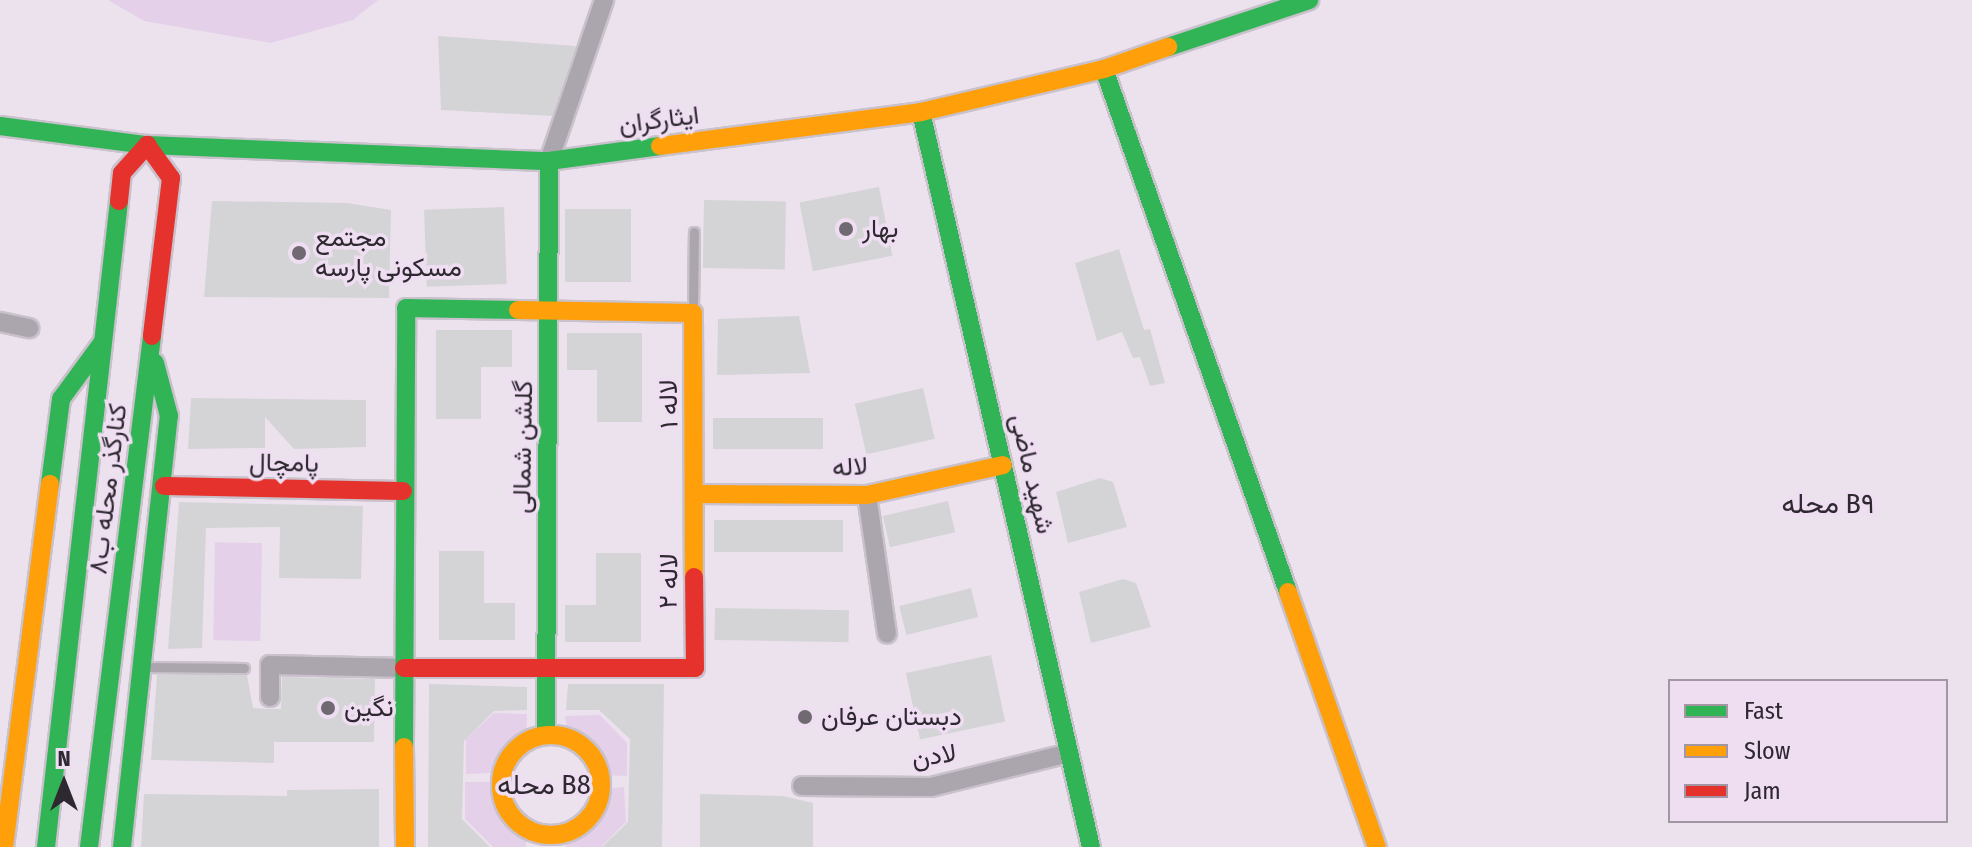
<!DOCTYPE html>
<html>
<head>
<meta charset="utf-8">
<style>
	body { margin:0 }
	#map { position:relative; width:1972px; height:847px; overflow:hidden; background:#ece2ee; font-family:"Fira Sans Condensed",Vazirmatn,sans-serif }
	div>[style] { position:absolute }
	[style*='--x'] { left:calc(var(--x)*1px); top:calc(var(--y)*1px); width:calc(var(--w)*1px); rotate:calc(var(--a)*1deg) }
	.green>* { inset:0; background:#e5d0e9; transform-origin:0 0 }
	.building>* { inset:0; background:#d4d4d6; transform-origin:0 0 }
	.roads { filter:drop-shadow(2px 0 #c9c1cb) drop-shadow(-2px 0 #c9c1cb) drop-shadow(0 2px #c9c1cb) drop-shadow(0 -2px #c9c1cb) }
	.lane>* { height:9px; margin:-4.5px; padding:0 4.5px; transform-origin:4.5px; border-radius:4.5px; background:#aba5ad }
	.street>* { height:18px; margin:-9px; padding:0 9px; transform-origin:9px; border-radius:9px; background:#aba5ad }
	.fast>* { height:18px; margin:-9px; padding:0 9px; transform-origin:9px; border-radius:9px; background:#30b455 }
	.slow>* { height:18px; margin:-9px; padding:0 9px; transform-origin:9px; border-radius:9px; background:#ff9f0a }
	.slow>.ring { margin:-9px; padding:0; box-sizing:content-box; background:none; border:18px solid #ff9f0a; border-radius:50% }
	.jam>* { height:18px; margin:-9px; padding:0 9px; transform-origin:9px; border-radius:9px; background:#e5322d }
	.dots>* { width:22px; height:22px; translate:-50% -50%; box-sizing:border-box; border:4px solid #efdef2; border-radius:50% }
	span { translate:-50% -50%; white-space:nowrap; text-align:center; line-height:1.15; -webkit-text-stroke:7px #efdef2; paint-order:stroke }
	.street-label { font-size:26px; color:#2e2830 }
	.poi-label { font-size:26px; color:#2e2830 }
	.left { translate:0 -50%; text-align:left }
	.neighbourhood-label { font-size:28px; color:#2e2830 }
	.legend { position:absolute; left:1668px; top:679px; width:280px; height:144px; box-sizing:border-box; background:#efdef2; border:2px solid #a295a4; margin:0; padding:10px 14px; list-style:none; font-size:24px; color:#2e2830 }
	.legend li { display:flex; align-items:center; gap:16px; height:40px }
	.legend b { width:40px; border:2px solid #a295a4 }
	.north { position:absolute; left:24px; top:743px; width:80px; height:80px; -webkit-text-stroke:6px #efdef2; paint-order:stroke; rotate:0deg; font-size:22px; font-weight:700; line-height:32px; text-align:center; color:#2e2830 }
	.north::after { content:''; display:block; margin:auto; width:28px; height:36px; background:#2e2830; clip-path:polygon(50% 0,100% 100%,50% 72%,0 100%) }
</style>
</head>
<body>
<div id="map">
	<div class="green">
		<i style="clip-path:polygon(108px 0,378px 0,353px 20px,271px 43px,144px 21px)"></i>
		<i style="left:262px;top:543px;width:98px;height:47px;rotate:91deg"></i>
		<i style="clip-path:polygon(494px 713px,527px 714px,526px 737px,503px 745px,491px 773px,466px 774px,466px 739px)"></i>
		<i style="clip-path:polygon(600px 715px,627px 743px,627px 776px,603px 775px,595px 752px,567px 732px,565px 716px)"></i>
		<i style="clip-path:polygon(465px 782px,491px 782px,495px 810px,505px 823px,526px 833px,526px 847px,493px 847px,465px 819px)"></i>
		<i style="clip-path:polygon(624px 787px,626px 822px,601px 847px,566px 847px,565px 837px,590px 820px,602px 789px)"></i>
	</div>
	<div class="building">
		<i style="clip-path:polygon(438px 36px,576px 46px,552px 116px,441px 110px)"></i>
		<i style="left:879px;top:187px;width:70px;height:81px;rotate:79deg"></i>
		<i style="left:704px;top:200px;width:82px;height:68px;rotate:1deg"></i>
		<i style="clip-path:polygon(212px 201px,347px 203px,391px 210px,389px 298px,204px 297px)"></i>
		<i style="left:504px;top:207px;width:77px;height:80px;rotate:88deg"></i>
		<i style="left:565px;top:209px;width:66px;height:73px"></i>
		<i style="clip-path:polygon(1119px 249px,1144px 330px,1150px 329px,1165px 383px,1150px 386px,1140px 357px,1133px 358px,1122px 332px,1097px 341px,1075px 263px)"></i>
		<i style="clip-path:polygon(799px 316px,810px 373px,717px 375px,718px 319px)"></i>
		<i style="clip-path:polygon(436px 330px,512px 330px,512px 367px,481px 367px,481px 419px,436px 419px)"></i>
		<i style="clip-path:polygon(567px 333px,642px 333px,642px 422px,597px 422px,597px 370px,567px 370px)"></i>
		<i style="left:923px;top:388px;width:52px;height:70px;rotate:77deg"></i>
		<i style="clip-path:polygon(191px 398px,366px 400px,366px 447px,294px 449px,265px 417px,265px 448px,188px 449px)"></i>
		<i style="left:713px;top:418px;width:110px;height:31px"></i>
		<i style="clip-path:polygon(1100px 478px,1113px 482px,1127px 527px,1068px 543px,1056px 492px)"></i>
		<i style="left:948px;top:501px;width:32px;height:67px;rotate:77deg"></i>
		<i style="clip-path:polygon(179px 502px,363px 506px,361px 579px,279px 578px,280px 527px,206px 528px,202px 648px,168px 649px)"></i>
		<i style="left:714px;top:520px;width:129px;height:32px"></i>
		<i style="clip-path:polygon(439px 551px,484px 551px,484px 603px,515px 603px,515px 640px,439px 640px)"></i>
		<i style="clip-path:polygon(596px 553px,641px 553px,641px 642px,565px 642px,565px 605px,596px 605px)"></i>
		<i style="clip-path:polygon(1123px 579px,1136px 583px,1151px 627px,1091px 643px,1079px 592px)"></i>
		<i style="left:971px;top:588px;width:30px;height:74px;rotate:76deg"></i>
		<i style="left:715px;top:608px;width:134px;height:32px;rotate:1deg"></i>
		<i style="left:991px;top:655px;width:68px;height:87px;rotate:78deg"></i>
		<i style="clip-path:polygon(157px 675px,247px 675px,253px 708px,269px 709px,281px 709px,282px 677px,375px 679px,374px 742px,274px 742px,274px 763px,151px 760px)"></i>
		<i style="clip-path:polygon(429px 684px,527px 687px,527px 710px,494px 711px,464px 741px,462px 819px,490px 847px,428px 847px)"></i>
		<i style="clip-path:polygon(568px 684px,664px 684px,662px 847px,602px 847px,628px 822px,630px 739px,599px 710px,566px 710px)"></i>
		<i style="clip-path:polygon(379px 789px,379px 847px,141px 847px,144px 794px,287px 796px,287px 790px)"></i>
		<i style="clip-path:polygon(700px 794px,783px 796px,813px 803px,813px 847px,700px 847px)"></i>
	</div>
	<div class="roads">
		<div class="lane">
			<i style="--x:693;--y:309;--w:77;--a:-89.3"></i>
			<i style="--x:143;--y:667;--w:101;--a:0.6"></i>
		</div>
		<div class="street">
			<i style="--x:549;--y:161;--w:170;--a:-71.1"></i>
			<i style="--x:0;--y:322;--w:30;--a:12"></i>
			<i style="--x:867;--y:495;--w:140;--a:81.8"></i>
			<i style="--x:270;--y:697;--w:32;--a:-90"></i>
			<i style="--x:270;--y:665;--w:134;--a:1.3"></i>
			<i style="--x:802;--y:786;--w:129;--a:0.4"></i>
			<i style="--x:931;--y:787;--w:142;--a:-13.8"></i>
		</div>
		<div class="fast">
			<i style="--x:1168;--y:47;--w:149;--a:-18.4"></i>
			<i style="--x:1104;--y:69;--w:554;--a:70.62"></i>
			<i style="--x:921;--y:112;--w:754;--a:76.98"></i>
			<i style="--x:0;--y:126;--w:148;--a:7.4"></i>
			<i style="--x:147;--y:145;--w:402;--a:2.3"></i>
			<i style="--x:549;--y:161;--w:112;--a:-7.7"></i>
			<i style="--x:50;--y:484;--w:86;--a:-82.6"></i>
			<i style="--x:61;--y:399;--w:69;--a:-53.8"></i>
			<i style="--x:546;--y:734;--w:573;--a:-89.7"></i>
			<i style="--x:404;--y:747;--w:439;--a:-89.7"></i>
			<i style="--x:406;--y:308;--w:112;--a:1"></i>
			<i style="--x:46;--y:847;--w:650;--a:-83.55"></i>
			<i style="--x:89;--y:847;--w:515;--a:-82.97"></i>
			<i style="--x:122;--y:847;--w:434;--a:-83.8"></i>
			<i style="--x:169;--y:416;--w:55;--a:-104.8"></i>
		</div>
		<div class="slow">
			<i style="--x:660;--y:146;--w:263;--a:-7.4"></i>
			<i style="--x:921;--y:112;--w:188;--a:-13.2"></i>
			<i style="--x:1104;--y:69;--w:68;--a:-19"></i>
			<i style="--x:518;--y:310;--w:175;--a:1"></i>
			<i style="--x:693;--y:313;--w:264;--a:89.8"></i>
			<i style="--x:696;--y:494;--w:171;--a:0.3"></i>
			<i style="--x:867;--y:495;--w:139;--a:-12.4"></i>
			<i style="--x:1288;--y:592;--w:270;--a:70.8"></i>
			<i class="ring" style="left:501px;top:735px;width:82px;height:82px"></i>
			<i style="--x:404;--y:747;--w:100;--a:89.4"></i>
			<i style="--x:4;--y:847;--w:366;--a:-82.8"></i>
		</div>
		<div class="jam">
			<i style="--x:119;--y:201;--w:28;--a:-84"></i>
			<i style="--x:122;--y:173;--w:38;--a:-48"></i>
			<i style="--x:147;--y:145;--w:41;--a:54"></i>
			<i style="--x:171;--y:178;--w:159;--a:96.9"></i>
			<i style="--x:164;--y:486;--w:239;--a:1.2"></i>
			<i style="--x:404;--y:668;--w:291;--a:0"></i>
			<i style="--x:695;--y:668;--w:91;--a:-90.6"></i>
		</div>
	</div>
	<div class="dots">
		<i style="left:846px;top:229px;background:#706972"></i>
		<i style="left:299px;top:253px;background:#706972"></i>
		<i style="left:328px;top:708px;background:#706972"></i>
		<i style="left:805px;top:717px;background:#706972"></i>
	</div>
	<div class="street-label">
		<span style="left:659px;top:120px;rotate:-7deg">ایثارگران</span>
		<span style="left:669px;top:404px;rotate:-91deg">لاله ۱</span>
		<span style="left:523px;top:447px;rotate:-89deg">گلشن شمالی</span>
		<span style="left:284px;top:463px;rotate:1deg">پامچال</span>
		<span style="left:850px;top:467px;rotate:-3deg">لاله</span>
		<span style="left:1032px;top:474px;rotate:77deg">شهید ماضی</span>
		<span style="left:108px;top:489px;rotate:-83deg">کنارگذر محله ب۸</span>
		<span style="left:669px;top:581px;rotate:-89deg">لاله ۲</span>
		<span style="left:934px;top:756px;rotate:-8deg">لادن</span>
	</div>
	<div class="poi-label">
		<span class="left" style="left:862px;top:229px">بهار</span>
		<span class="left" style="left:315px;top:253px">مجتمع<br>مسکونی پارسه</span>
		<span class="left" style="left:344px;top:708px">نگین</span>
		<span class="left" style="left:821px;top:717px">دبستان عرفان</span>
	</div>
	<div class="neighbourhood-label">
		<span style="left:1828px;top:504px">محله B۹</span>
		<span style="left:544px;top:785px">محله B8</span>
	</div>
	<ul class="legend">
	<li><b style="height:10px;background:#30b455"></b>Fast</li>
	<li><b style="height:10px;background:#ff9f0a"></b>Slow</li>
	<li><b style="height:10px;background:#e5322d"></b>Jam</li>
	</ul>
	<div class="north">N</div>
</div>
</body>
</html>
